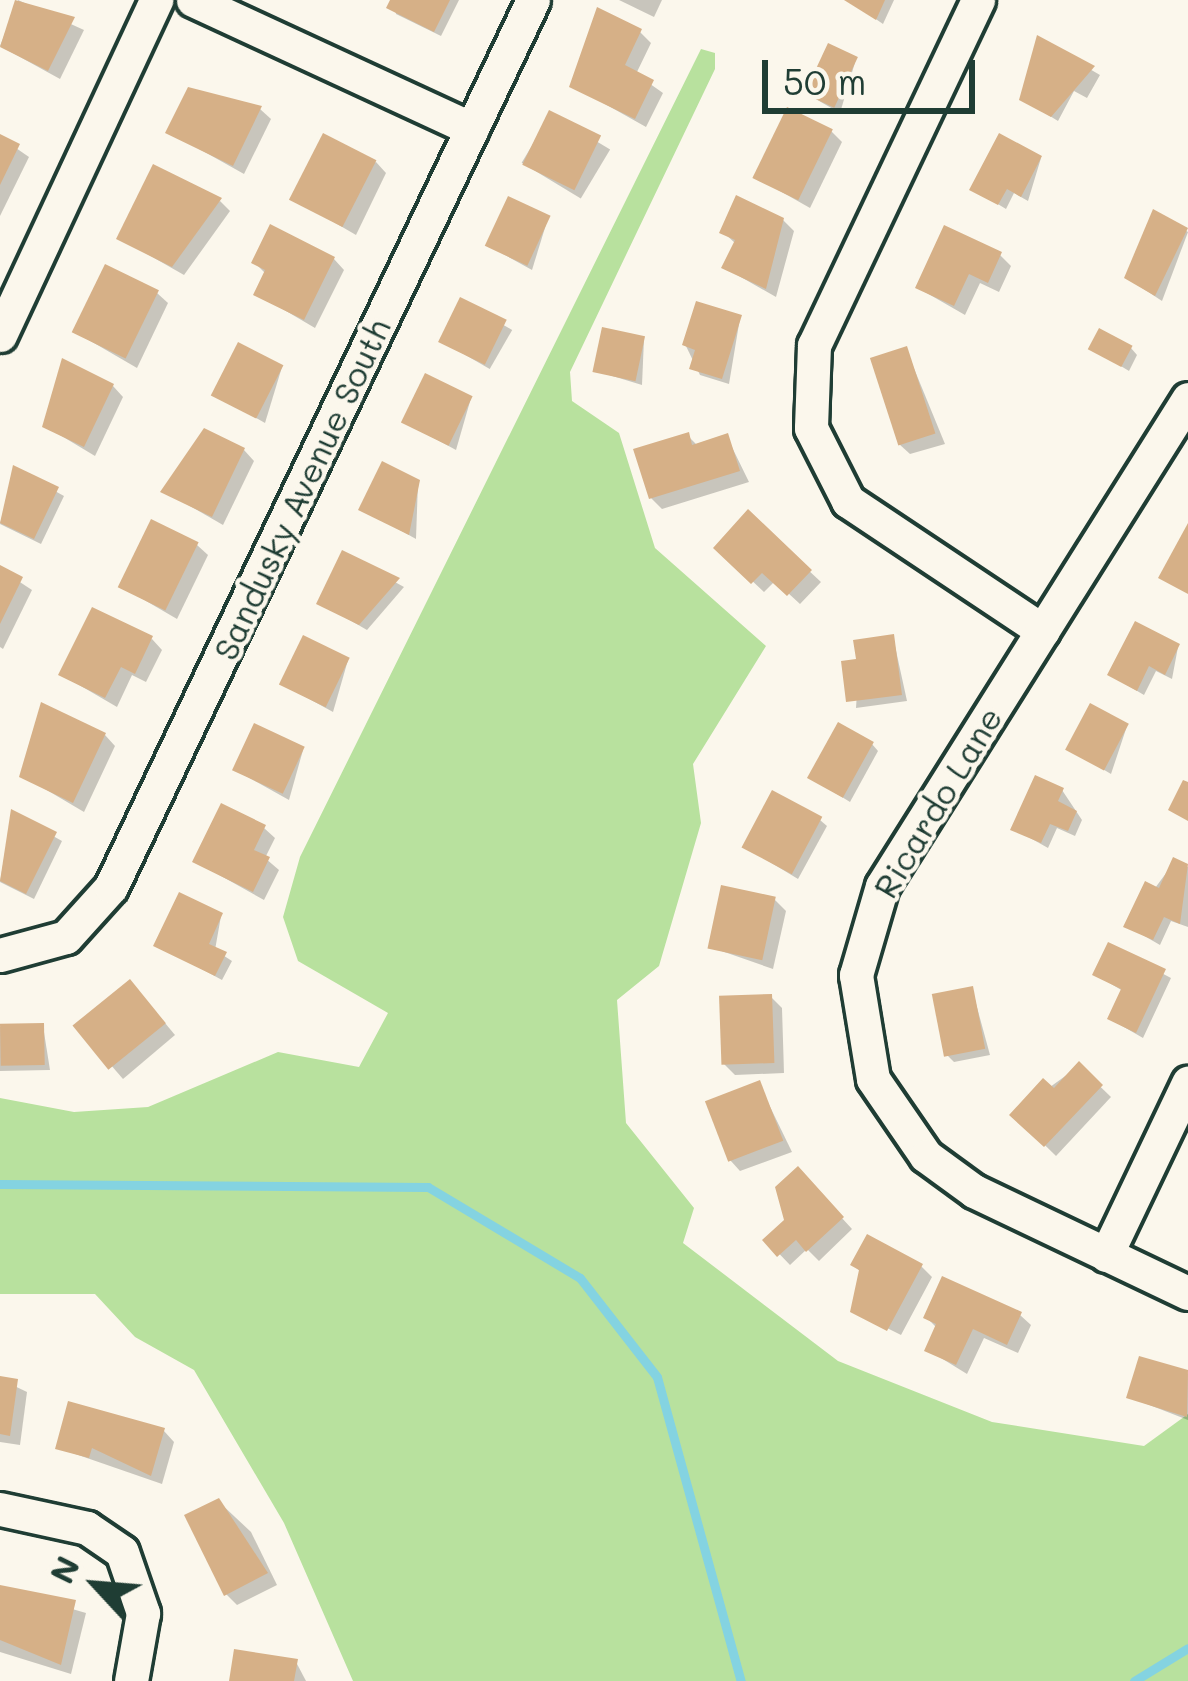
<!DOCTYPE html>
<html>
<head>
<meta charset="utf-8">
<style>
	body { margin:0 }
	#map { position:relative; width:1188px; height:1681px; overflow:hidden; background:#fbf7ec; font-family:Mali,sans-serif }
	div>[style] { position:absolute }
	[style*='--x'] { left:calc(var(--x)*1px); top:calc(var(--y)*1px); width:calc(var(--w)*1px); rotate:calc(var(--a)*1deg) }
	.green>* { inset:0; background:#b8e19e }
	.shadow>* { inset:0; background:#0003; transform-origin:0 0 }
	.stream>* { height:9px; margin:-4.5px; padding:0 4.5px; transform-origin:4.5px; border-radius:4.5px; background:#84d3e1 }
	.building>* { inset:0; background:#d6b087; transform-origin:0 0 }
	.roads { filter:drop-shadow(3px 0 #1f3d34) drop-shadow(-3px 0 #1f3d34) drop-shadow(0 3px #1f3d34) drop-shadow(0 -3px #1f3d34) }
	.minor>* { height:33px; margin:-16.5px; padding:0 16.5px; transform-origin:16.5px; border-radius:16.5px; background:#fbf7ec }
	span { translate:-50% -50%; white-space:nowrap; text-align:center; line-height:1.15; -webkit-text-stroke:9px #fbf7ec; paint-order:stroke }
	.street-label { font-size:33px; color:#1f3d34 }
	.north { position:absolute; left:36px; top:1525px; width:120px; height:120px; -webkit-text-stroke:9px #fbf7ec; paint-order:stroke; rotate:296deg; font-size:33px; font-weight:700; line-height:48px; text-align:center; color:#1f3d34 }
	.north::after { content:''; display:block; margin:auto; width:42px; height:54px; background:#1f3d34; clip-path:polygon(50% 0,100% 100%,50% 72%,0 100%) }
	.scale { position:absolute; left:762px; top:60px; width:213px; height:54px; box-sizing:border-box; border:6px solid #1f3d34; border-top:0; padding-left:15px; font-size:36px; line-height:42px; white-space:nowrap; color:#1f3d34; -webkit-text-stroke:9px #fbf7ec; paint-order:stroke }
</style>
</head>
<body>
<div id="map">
	<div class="green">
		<i style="clip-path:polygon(701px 49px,715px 53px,715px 69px,570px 372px,572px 401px,619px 433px,655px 548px,766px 646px,693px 764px,701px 823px,659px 966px,617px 1000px,626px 1123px,694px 1208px,683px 1243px,838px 1361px,992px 1422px,1144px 1446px,1188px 1414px,1188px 1681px,353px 1681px,284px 1523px,194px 1370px,135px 1337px,95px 1294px,0 1294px,0 1098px,74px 1112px,148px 1107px,278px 1052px,359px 1067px,388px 1013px,298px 961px,283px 917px,300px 857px)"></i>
	</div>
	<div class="shadow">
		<i style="clip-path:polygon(18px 0,84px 30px,60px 79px,0 46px)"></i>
		<i style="clip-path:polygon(393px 0,459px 0,441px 36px,396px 14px)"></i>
		<i style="clip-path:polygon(619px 0,662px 0,654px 17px)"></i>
		<i style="clip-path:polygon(848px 0,894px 0,883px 24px)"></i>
		<i style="clip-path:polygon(640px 32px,651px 43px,636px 74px,663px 93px,646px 127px,573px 86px)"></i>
		<i style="clip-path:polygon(1038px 39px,1100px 75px,1087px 98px,1074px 91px,1058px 121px,1022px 99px)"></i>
		<i style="clip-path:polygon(856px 59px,840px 113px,807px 94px)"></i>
		<i style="clip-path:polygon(260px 109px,271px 119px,244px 174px,169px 132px)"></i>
		<i style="left:551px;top:114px;width:69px;height:57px;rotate:31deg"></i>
		<i style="clip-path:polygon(831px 131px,842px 142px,810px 208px,757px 178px)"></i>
		<i style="clip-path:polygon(0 137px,29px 157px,0 216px)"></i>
		<i style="clip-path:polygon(1041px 158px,1028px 201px,1014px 193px,1006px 209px,973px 189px)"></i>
		<i style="clip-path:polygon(376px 162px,386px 173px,356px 235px,294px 199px)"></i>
		<i style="clip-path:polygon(220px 201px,230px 211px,184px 275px,119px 238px)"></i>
		<i style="clip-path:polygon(1155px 213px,1188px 232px,1162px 301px,1127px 278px)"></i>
		<i style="clip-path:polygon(548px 218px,532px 270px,487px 245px)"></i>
		<i style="clip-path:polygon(783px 220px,794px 231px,776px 297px,725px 268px,736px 244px,723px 232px)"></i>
		<i style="clip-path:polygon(1000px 255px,1011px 266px,999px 292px,980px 283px,965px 315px,918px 288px)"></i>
		<i style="clip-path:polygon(334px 259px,344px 270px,315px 328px,257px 294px,266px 274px,254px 262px)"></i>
		<i style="clip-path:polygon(157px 293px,168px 303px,137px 368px,75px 332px)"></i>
		<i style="left:462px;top:301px;width:58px;height:45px;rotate:30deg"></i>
		<i style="clip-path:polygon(740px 318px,729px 384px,700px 375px,685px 344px)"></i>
		<i style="clip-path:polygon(644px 339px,642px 385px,596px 371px)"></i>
		<i style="clip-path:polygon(1091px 348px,1131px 348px,1137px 355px,1129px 371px)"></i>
		<i style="clip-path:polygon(906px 349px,945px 444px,910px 454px,899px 444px)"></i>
		<i style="clip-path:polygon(282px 367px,265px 423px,215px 395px)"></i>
		<i style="clip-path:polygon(113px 386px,123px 397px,95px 456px,45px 426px)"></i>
		<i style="clip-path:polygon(471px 398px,456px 450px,404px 422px)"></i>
		<i style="clip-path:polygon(688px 436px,698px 446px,727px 437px,749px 482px,662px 509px,651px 498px)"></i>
		<i style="clip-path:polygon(244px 450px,254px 461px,223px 525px,164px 491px)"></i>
		<i style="clip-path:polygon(15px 469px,64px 496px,41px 544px,0 524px)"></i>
		<i style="clip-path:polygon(418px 482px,416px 539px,362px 509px)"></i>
		<i style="clip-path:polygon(748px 514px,821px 582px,800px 604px,775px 581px,764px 592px,717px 548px)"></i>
		<i style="clip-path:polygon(197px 545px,208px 555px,177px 619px,122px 587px)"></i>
		<i style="clip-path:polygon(344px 554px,404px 587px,367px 630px,320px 603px)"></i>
		<i style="clip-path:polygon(0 569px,32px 590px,3px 649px,0 647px)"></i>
		<i style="clip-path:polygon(893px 637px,907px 701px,856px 708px,859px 662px)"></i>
		<i style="clip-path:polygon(152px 639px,162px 650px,146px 682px,132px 675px,117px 707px,62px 675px)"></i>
		<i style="clip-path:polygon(1178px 647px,1172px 679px,1156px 671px,1144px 695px,1110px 675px)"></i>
		<i style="clip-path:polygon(348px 660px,333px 712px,282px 684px)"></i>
		<i style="clip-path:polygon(1127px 726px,1111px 774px,1069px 749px)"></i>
		<i style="clip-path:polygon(105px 735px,115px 746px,84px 812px,23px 776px)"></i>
		<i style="clip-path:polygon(872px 744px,878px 751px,850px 802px,811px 778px)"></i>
		<i style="clip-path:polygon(303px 750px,289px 800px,235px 770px)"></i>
		<i style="clip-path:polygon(1062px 790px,1082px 820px,1075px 836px,1057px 828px,1048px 848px,1014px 829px)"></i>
		<i style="clip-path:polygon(12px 813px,62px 841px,34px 899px,0 882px)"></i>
		<i style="clip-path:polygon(820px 820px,827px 826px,798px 879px,750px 850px)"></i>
		<i style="clip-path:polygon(264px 828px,275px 838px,265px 858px,279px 870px,264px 900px,196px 862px)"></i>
		<i style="clip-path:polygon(1175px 861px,1188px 867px,1188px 927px,1171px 921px,1160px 945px,1127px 926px)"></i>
		<i style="clip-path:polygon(775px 900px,786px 911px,773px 969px,710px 947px)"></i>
		<i style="clip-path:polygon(221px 916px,215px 950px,232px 961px,222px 980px,157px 945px)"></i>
		<i style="clip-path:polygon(1110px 946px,1171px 978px,1143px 1038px,1110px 1019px,1123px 991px,1096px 975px)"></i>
		<i style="clip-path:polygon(972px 989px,990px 1055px,954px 1062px,947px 1055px)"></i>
		<i style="clip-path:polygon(140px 993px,175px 1035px,123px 1079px,78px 1027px)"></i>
		<i style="clip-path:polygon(771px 997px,782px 1008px,784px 1073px,735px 1075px,724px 1064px)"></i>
		<i style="clip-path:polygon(43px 1026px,50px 1070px,0 1071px,0 1027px)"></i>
		<i style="clip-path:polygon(1079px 1066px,1111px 1097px,1056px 1156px,1013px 1114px)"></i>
		<i style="clip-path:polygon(759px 1084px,792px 1152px,740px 1171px,730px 1160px)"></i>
		<i style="clip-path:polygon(798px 1170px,852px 1229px,819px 1261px,807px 1249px,790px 1265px,766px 1240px,787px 1221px)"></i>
		<i style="clip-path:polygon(853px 1265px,921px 1266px,932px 1277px,901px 1335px,853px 1311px,862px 1273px)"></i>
		<i style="clip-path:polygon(1020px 1315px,1031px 1325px,1018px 1353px,984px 1338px,967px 1374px,928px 1350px,937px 1328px,926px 1317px)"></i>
		<i style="clip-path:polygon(1141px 1359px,1188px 1374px,1188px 1420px,1129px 1397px)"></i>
		<i style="clip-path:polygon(0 1379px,27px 1392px,20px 1445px,0 1442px)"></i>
		<i style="clip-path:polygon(164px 1431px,174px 1442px,162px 1484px,58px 1448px)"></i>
		<i style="clip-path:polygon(218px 1501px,251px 1532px,277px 1585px,237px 1605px,226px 1594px)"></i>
		<i style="clip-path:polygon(0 1588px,86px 1613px,71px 1674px,0 1652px)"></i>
		<i style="clip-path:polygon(296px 1662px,306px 1681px,232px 1681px)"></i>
	</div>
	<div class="stream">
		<i style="--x:0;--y:1184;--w:428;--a:0.4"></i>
		<i style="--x:428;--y:1187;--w:177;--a:30.9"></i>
		<i style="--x:580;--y:1278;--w:125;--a:52.1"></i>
		<i style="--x:657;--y:1377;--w:315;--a:74.6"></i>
		<i style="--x:1134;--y:1681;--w:63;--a:-31.4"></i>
	</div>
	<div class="building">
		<i style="clip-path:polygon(15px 0,75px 17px,48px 71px,0 47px)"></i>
		<i style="clip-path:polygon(390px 0,450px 0,434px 32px,386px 8px)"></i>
		<i style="clip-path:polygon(844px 0,885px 0,876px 20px)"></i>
		<i style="clip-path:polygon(597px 7px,642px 29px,625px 65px,654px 80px,635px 119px,569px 87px)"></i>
		<i style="clip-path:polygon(1037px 35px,1095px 66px,1051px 117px,1019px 100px)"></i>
		<i style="left:828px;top:43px;width:33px;height:56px;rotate:25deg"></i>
		<i style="clip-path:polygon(188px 87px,262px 106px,233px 166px,165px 133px)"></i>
		<i style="left:787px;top:107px;width:51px;height:79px;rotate:26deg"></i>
		<i style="left:549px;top:110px;width:58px;height:61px;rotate:26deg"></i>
		<i style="left:323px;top:133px;width:60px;height:75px;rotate:27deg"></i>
		<i style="clip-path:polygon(999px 133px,1042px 156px,1021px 197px,1007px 189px,998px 205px,969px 190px)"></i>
		<i style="clip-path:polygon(0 134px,20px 144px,0 185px)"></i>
		<i style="clip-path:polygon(153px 164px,222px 198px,172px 267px,116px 239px)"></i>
		<i style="clip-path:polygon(736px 195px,784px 218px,766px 289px,721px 268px,735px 240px,719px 233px)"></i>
		<i style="left:508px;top:196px;width:47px;height:55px;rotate:25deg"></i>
		<i style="clip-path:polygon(1153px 209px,1188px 228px,1155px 296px,1124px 278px)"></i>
		<i style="clip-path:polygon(270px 224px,335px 257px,304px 320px,253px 295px,265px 270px,251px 263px)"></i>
		<i style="clip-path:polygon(944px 225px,1002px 252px,988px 283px,969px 274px,954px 306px,915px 288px)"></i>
		<i style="left:105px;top:264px;width:60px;height:76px;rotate:26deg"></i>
		<i style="left:460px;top:297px;width:52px;height:50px;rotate:26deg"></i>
		<i style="clip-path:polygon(696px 301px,742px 315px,722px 379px,689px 369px,695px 350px,682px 345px)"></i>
		<i style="left:602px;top:327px;width:44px;height:46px;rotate:12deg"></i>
		<i style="left:1099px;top:328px;width:38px;height:24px;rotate:28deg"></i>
		<i style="left:238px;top:342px;width:51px;height:60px;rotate:27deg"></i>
		<i style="left:907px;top:346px;width:92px;height:39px;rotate:72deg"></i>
		<i style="clip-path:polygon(62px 358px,114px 384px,84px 447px,42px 427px)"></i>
		<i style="left:425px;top:373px;width:53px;height:55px;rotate:26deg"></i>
		<i style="clip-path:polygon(204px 428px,245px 448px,212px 517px,160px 492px)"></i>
		<i style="clip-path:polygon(689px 432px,692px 445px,728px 433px,740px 471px,649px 499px,633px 449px)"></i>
		<i style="clip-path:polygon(382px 461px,420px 480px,409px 535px,358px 510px)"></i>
		<i style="clip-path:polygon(13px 465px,59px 487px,34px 539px,0 523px)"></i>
		<i style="clip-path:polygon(748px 509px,812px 570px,787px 596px,762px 573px,751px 584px,713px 548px)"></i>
		<i style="left:151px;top:519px;width:53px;height:76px;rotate:26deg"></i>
		<i style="clip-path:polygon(1188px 523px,1188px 594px,1158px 578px)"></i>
		<i style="clip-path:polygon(342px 550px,400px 578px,359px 625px,316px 604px)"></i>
		<i style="clip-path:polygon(0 565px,23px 577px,0 624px)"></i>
		<i style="clip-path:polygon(92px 607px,153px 636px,135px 674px,121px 667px,105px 698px,58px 675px)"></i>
		<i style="clip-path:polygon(1135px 621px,1180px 644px,1165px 675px,1149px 666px,1137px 691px,1107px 675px)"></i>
		<i style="clip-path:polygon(894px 634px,902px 695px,846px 702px,841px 661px,856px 659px,853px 640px)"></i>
		<i style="left:303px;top:635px;width:52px;height:55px;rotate:26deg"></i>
		<i style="clip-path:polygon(41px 702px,106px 733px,73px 803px,19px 777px)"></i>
		<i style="left:1090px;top:703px;width:44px;height:53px;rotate:28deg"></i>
		<i style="left:838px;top:722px;width:41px;height:64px;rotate:29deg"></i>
		<i style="left:254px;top:723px;width:56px;height:52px;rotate:25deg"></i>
		<i style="clip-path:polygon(1035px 775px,1064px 788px,1058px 801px,1077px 811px,1068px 831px,1050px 824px,1041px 843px,1010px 830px)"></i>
		<i style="clip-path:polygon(1183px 780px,1188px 782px,1188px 821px,1168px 810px)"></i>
		<i style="left:772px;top:790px;width:57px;height:65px;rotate:28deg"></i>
		<i style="clip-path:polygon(221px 803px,266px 825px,254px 850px,270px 857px,253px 892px,192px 862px)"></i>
		<i style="clip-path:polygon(11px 809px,57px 832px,26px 894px,0 881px)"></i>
		<i style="clip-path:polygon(1173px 857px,1188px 864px,1180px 924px,1164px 917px,1153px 940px,1123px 927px,1145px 881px,1159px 888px)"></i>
		<i style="left:721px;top:885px;width:56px;height:65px;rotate:12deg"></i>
		<i style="clip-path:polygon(179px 892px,223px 913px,209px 944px,227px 952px,215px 976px,153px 946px)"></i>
		<i style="clip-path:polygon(1108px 942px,1166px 969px,1136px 1033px,1107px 1019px,1121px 989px,1092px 975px)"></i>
		<i style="left:130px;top:979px;width:57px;height:74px;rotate:51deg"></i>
		<i style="left:973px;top:986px;width:64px;height:42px;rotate:79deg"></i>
		<i style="left:772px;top:994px;width:69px;height:53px;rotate:88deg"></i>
		<i style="left:44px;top:1023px;width:42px;height:44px;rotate:89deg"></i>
		<i style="clip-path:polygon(1079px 1061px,1103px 1085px,1044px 1147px,1009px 1115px,1043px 1078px,1054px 1088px)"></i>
		<i style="left:760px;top:1080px;width:65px;height:59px;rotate:69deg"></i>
		<i style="clip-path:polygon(798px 1166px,844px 1217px,806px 1252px,796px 1240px,777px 1257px,762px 1240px,784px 1220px,775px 1187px)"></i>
		<i style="clip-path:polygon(867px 1234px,923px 1264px,887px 1331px,850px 1312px,859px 1270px,850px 1265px)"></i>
		<i style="clip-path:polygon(942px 1276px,1022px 1312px,1007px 1345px,973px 1329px,956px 1365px,924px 1351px,936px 1324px,923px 1318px)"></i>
		<i style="clip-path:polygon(1139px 1356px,1188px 1370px,1187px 1417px,1126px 1398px)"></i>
		<i style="clip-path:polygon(0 1376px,18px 1379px,10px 1436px,0 1434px)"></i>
		<i style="clip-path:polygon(68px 1401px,165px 1428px,151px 1476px,92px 1448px,89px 1458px,55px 1449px)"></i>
		<i style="clip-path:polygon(219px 1498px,268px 1573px,224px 1596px,184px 1515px)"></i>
		<i style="clip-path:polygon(0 1585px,76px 1600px,61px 1665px,0 1640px)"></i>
		<i style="clip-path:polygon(234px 1649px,298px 1659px,294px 1681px,229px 1681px)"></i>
	</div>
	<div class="roads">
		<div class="minor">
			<i style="--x:193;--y:0;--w:307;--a:24.8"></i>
			<i style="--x:978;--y:0;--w:382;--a:115.4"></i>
			<i style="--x:814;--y:345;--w:83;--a:92.1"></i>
			<i style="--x:811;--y:428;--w:82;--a:63.1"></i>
			<i style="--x:848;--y:501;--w:234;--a:33.7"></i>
			<i style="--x:0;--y:335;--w:370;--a:-65"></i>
			<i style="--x:1188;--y:399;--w:575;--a:122.14"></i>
			<i style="--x:882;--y:886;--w:93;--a:106.3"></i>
			<i style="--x:856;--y:975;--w:105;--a:80.7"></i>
			<i style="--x:873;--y:1079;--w:93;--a:55.5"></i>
			<i style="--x:926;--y:1156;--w:59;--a:36.1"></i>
			<i style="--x:974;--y:1191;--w:237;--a:25.5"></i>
			<i style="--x:0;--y:955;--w:68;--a:-15.3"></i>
			<i style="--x:66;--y:937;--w:67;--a:-48"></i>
			<i style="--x:111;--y:887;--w:982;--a:-64.56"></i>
			<i style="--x:1106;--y:1255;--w:191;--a:-64.5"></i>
			<i style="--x:0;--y:1509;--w:89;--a:12.3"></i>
			<i style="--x:87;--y:1528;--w:42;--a:34.4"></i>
			<i style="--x:122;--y:1552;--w:65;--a:71"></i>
			<i style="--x:143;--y:1613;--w:69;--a:100"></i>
		</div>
	</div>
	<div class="street-label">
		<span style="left:301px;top:489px;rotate:-65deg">Sandusky Avenue South</span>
		<span style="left:937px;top:802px;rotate:-59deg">Ricardo Lane</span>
	</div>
	<div class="north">N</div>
	<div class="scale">50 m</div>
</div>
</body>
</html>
